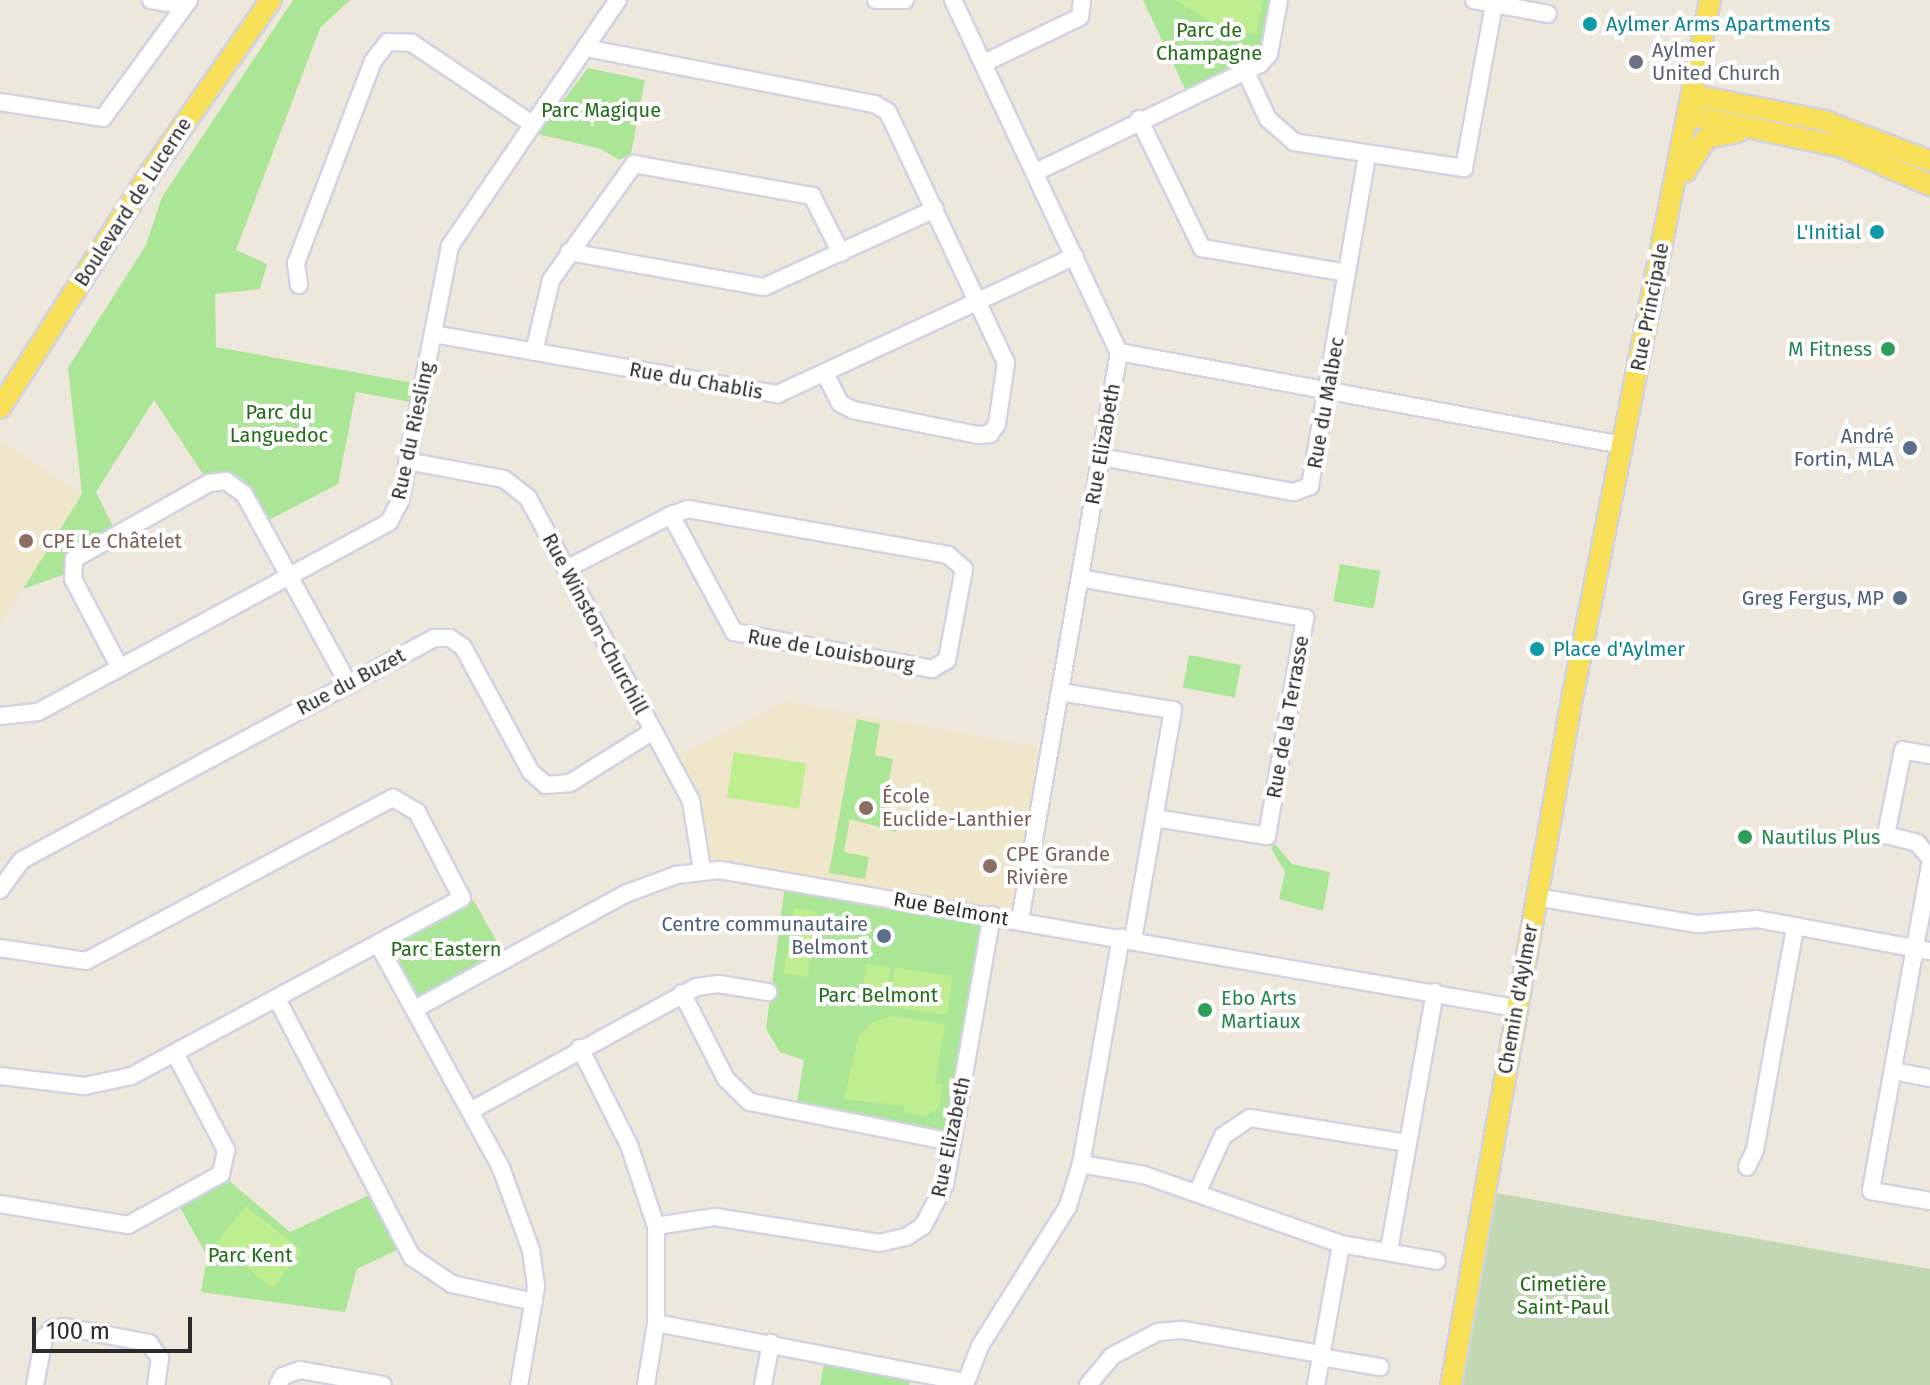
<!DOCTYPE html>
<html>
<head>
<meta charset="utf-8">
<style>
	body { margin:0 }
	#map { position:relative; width:1930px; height:1385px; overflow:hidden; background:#ede7dc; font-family:"Fira Sans",sans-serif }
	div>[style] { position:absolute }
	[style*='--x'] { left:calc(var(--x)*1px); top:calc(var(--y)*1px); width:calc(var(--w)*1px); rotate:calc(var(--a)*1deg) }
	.education>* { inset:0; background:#f0e7cb }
	.green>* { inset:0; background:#abe696; transform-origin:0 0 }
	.cemetery>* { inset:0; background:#c2d8b2 }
	.pitch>* { inset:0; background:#bfee91; transform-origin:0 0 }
	.roads { filter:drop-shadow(2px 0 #d1d3e4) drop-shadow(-2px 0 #d1d3e4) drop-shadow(0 2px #d1d3e4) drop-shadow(0 -2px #d1d3e4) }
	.minor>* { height:16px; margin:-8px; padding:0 8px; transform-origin:8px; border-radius:8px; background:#fff }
	.major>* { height:20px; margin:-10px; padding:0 10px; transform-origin:10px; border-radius:10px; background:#f7df57 }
	.dots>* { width:22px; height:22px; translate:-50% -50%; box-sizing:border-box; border:4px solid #fff; border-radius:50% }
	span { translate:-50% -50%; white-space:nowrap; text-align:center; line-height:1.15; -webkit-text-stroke:8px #fff; paint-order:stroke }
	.culture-label { font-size:20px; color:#0d838f }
	.left { translate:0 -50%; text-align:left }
	.right { translate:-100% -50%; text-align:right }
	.park-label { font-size:20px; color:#216c17 }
	.worship-label { font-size:20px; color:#5b616d }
	.street-label { font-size:20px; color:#2b2b2b }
	.leisure-label { font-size:20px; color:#27864d }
	.service-label { font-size:20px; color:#4e5e75 }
	.education-label { font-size:20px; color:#785e54 }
	.scale { position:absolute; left:32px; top:1317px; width:160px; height:36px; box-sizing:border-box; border:4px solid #2b2b2b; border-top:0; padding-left:10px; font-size:24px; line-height:28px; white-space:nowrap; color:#2b2b2b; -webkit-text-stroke:6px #fff; paint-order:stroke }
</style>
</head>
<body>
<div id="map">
	<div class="education">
		<i style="clip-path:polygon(0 440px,82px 494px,0 625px)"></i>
		<i style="clip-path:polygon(784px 701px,1050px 749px,1020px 920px,702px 870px,699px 827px,671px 761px)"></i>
	</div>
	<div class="green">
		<i style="clip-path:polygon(293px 0,350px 0,320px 28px,236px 250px,267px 264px,260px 289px,215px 294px,216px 347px,414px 383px,411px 402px,356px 392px,338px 484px,269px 520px,243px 479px,234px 474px,205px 477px,154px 400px,96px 492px,116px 533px,71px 572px,23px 589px,82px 494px,68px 368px,146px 245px,162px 197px)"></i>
		<i style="clip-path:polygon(1143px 0,1279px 0,1269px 54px,1188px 95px)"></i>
		<i style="clip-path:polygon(588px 68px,645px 80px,631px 154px,619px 160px,601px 149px,538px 134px)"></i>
		<i style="left:1340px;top:564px;width:41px;height:38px;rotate:10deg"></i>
		<i style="left:1189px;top:655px;width:53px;height:33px;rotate:11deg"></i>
		<i style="clip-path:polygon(857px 719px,880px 724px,875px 755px,893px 759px,882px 819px,898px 822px,896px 832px,850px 819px,844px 852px,869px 857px,865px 879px,829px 873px)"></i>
		<i style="clip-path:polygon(1275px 844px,1292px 864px,1330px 872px,1323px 911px,1279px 899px,1285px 872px,1271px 848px)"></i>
		<i style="clip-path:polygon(786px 878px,992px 915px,952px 1142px,795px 1114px,804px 1060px,780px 1052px,766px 1029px)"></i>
		<i style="clip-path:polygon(462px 898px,474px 901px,507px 960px,415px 1009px,378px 944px)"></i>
		<i style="clip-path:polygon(221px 1174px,290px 1232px,376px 1192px,405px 1246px,357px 1269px,345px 1312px,201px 1292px,207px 1256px,176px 1200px)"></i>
		<i style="clip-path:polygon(826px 1353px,912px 1370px,909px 1385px,820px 1385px)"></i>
	</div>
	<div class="cemetery">
		<i style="clip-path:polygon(1484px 1191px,1930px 1269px,1930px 1385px,1451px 1385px)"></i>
	</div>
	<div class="pitch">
		<i style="clip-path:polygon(1176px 0,1263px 0,1256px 34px,1223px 30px)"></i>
		<i style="left:734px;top:752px;width:73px;height:46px;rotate:9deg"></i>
		<i style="left:794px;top:908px;width:24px;height:66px;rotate:9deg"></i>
		<i style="left:867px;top:964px;width:24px;height:39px;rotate:9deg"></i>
		<i style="left:895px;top:968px;width:58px;height:39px;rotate:8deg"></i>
		<i style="clip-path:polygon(893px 1016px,945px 1024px,935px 1083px,942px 1085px,939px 1106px,926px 1116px,904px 1113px,904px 1106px,844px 1099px,859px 1035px,873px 1022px)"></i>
		<i style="left:246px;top:1206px;width:72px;height:47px;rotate:39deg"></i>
	</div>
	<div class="roads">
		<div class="minor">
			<i style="--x:151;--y:0;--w:34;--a:10"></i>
			<i style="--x:876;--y:0;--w:29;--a:0"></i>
			<i style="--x:953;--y:0;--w:389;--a:64.8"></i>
			<i style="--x:1119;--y:352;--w:577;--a:99.89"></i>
			<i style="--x:1474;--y:0;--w:75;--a:10.7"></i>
			<i style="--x:586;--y:48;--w:294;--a:11"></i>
			<i style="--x:875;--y:104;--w:15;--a:32"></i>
			<i style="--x:888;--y:112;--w:277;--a:64.8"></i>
			<i style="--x:1006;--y:363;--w:62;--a:98.4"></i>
			<i style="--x:997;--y:424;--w:12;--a:125"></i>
			<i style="--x:990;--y:434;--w:12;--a:175"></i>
			<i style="--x:978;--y:435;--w:127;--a:-168.7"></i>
			<i style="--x:853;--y:410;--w:15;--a:-152"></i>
			<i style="--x:840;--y:403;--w:34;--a:-117"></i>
			<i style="--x:984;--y:63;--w:106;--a:-25.6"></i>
			<i style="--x:1080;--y:17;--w:17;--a:-83"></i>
			<i style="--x:1245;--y:70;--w:54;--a:64.9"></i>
			<i style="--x:1268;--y:119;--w:35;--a:41"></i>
			<i style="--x:1294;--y:142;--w:172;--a:8.7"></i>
			<i style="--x:1464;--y:168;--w:167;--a:-79.6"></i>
			<i style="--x:0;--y:102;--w:104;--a:8.8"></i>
			<i style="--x:103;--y:118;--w:146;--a:-53.9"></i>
			<i style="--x:1139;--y:119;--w:144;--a:64"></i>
			<i style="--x:1202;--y:248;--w:147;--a:9.8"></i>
			<i style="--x:1036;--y:172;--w:249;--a:-25.7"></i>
			<i style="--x:1260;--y:64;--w:13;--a:-48"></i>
			<i style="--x:1269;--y:54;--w:55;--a:-79.5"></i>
			<i style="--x:569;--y:252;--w:198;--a:10.2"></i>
			<i style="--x:764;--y:287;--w:188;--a:-24.5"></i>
			<i style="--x:299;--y:285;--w:22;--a:-98"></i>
			<i style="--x:296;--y:263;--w:216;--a:-69.1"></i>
			<i style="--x:373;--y:61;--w:24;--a:-52"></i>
			<i style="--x:388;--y:42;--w:24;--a:2"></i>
			<i style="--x:412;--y:43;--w:145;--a:34"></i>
			<i style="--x:433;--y:334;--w:350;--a:9.9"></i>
			<i style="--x:778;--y:394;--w:327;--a:-24.9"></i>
			<i style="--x:534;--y:352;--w:74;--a:-76.7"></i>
			<i style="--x:551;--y:280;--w:143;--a:-54.4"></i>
			<i style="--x:634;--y:164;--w:181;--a:10.2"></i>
			<i style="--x:812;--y:196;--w:64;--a:63"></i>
			<i style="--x:1119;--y:352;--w:512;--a:10.48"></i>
			<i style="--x:1101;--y:457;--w:196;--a:10.3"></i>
			<i style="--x:1294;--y:492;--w:17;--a:-21"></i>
			<i style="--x:1310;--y:486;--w:336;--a:-80.2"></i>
			<i style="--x:407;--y:461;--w:99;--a:10.5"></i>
			<i style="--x:504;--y:479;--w:31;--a:38"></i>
			<i style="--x:528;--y:498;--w:344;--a:61.7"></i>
			<i style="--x:691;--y:801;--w:70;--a:80.9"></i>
			<i style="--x:566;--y:569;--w:118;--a:-27.2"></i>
			<i style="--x:671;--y:515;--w:18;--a:-19"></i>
			<i style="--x:688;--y:509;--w:264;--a:10"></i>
			<i style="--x:948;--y:555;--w:21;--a:41"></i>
			<i style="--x:964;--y:569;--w:93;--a:100.6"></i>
			<i style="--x:947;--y:660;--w:17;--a:149"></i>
			<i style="--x:932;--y:669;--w:201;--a:-169.4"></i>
			<i style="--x:734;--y:632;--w:133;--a:-118.3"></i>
			<i style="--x:1080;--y:578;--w:229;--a:10.1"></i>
			<i style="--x:1305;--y:618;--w:221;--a:99.9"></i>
			<i style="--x:1267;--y:836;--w:113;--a:-170.9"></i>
			<i style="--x:120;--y:668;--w:101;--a:-117.8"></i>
			<i style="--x:73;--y:579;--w:20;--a:-87"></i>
			<i style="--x:74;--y:559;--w:155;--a:-29.4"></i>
			<i style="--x:209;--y:483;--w:17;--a:-7"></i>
			<i style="--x:226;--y:481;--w:22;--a:36"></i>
			<i style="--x:244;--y:494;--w:216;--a:61.2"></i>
			<i style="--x:1060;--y:692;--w:114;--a:9.1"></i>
			<i style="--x:1173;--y:710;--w:232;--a:99.9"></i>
			<i style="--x:0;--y:716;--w:38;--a:-6"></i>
			<i style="--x:38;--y:712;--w:399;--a:-28.4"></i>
			<i style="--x:389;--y:522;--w:24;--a:-62"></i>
			<i style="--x:400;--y:501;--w:260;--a:-78.9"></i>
			<i style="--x:450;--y:246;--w:298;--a:-55.7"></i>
			<i style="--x:1930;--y:755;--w:27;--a:-170"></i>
			<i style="--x:1903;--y:750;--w:87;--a:101.3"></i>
			<i style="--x:1886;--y:835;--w:32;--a:14"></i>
			<i style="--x:1917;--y:843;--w:20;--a:49"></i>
			<i style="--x:1930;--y:865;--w:331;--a:100.3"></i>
			<i style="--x:1871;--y:1191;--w:60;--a:9.6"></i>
			<i style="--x:0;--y:890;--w:37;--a:-54"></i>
			<i style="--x:22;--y:860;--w:468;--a:-28.3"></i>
			<i style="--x:434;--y:638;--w:16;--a:0"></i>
			<i style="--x:450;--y:638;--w:16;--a:35"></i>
			<i style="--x:463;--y:647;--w:142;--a:61.5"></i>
			<i style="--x:531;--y:772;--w:20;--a:41"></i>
			<i style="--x:546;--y:785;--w:24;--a:-5"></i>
			<i style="--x:570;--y:783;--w:98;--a:-32.1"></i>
			<i style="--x:1536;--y:897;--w:164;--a:9.5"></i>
			<i style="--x:1698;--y:924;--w:59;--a:-4.8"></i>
			<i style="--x:1757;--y:919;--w:176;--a:10.5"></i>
			<i style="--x:378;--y:944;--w:256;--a:61.2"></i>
			<i style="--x:501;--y:1168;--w:87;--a:69.9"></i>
			<i style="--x:531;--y:1250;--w:37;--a:82"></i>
			<i style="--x:536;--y:1287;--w:99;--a:99.8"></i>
			<i style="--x:0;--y:948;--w:87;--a:8.6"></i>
			<i style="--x:86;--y:961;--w:348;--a:-28"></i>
			<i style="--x:393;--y:798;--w:28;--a:30"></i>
			<i style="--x:417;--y:812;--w:97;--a:62.4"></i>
			<i style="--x:462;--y:898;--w:376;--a:151.7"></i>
			<i style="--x:131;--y:1076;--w:47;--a:167.7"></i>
			<i style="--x:85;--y:1086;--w:86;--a:-173.3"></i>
			<i style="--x:682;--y:993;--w:97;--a:62.9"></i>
			<i style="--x:726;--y:1079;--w:33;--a:44"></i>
			<i style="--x:750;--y:1102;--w:206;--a:11.2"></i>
			<i style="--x:277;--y:999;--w:291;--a:62.4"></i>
			<i style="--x:412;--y:1257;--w:48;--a:34"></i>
			<i style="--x:452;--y:1284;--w:84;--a:12.4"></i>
			<i style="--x:415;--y:1009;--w:239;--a:-28.7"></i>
			<i style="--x:625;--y:894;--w:54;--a:-20.4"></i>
			<i style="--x:676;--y:875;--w:44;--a:-6.5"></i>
			<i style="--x:720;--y:870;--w:808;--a:9.84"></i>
			<i style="--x:580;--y:1048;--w:109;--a:63.2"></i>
			<i style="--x:629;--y:1145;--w:85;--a:71.6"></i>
			<i style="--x:656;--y:1226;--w:97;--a:90"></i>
			<i style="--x:656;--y:1323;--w:63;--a:99.2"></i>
			<i style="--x:1894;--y:1071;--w:37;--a:11"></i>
			<i style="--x:472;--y:1110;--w:256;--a:-28.7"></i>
			<i style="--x:697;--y:987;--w:22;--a:-8"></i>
			<i style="--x:719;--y:984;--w:50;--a:9.3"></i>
			<i style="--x:1081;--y:1164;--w:64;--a:9.9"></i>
			<i style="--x:1144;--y:1175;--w:209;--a:19.3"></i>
			<i style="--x:1341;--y:1244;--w:97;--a:10"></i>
			<i style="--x:1747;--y:1167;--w:19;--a:-65"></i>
			<i style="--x:1755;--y:1150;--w:227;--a:-79.8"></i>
			<i style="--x:1197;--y:1193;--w:63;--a:-65.5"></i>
			<i style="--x:1223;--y:1136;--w:32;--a:-34"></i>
			<i style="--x:1250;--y:1118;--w:160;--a:9"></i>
			<i style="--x:0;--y:1204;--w:130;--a:9.3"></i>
			<i style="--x:128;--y:1225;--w:106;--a:-28.7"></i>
			<i style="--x:221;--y:1174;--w:25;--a:-78"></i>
			<i style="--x:226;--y:1150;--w:107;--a:-117.8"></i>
			<i style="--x:656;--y:1226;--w:60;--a:-8.7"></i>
			<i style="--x:715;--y:1217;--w:166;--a:9"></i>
			<i style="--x:879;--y:1243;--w:28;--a:-13"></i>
			<i style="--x:906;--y:1237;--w:20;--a:-33"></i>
			<i style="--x:923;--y:1226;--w:47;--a:-62.4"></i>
			<i style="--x:945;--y:1184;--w:273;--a:-80.1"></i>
			<i style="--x:1389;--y:1250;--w:262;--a:-79.9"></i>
			<i style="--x:656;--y:1323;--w:315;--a:10.8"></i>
			<i style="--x:1320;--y:1357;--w:61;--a:9.5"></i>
			<i style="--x:35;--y:1385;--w:48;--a:-79.2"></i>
			<i style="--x:44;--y:1338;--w:12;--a:-48"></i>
			<i style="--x:52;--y:1329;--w:13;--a:-9"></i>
			<i style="--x:65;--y:1327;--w:86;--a:10.8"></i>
			<i style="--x:149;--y:1343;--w:19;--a:54"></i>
			<i style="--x:160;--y:1358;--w:27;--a:98"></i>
			<i style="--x:278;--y:1385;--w:10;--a:-61"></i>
			<i style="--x:283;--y:1376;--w:18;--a:-19"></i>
			<i style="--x:300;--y:1370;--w:84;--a:10.2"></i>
			<i style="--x:763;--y:1385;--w:43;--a:-79.2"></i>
			<i style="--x:965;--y:1385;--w:42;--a:-69"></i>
			<i style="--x:980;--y:1346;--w:165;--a:-57.8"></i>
			<i style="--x:1068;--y:1206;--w:44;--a:-72.8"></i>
			<i style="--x:1081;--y:1164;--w:230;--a:-80"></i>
			<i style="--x:1088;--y:1385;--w:38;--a:-50"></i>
			<i style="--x:1112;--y:1356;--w:52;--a:-27.6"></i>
			<i style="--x:1158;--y:1332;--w:25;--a:-5"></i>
			<i style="--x:1183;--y:1330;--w:140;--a:9.9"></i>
			<i style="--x:1316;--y:1385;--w:143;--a:-79.9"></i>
		</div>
		<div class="major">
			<i style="--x:1693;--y:95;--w:135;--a:11.1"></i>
			<i style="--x:1825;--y:121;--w:112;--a:20.9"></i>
			<i style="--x:1689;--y:115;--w:156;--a:11.8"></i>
			<i style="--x:1842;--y:147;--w:96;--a:23.4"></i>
			<i style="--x:1685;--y:172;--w:40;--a:-58"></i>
			<i style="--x:1706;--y:138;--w:32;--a:-11"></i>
			<i style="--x:0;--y:408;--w:284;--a:-57.4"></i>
			<i style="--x:153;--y:169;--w:206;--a:-55.1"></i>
			<i style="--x:1451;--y:1385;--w:697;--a:-80"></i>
			<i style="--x:1572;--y:699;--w:712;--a:-78.83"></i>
		</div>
	</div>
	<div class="dots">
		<i style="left:1590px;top:24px;background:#0f9aa8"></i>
		<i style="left:1636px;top:62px;background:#6b7280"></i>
		<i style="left:1877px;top:232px;background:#0f9aa8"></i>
		<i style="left:1888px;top:349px;background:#2e9e5b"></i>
		<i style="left:1910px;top:448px;background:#5c6f8a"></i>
		<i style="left:26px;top:541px;background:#8d6e63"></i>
		<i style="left:1900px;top:598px;background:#5c6f8a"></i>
		<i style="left:1537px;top:649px;background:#0f9aa8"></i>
		<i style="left:866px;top:808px;background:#8d6e63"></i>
		<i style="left:1745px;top:837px;background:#2e9e5b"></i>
		<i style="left:990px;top:866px;background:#8d6e63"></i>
		<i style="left:884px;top:936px;background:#5c6f8a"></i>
		<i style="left:1205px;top:1010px;background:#2e9e5b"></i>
	</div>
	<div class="culture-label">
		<span class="left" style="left:1606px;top:24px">Aylmer Arms Apartments</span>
		<span class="right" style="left:1861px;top:232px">L'Initial</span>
		<span class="left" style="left:1553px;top:649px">Place d'Aylmer</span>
	</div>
	<div class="park-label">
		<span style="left:1209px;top:42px">Parc de<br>Champagne</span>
		<span style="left:601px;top:110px">Parc Magique</span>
		<span style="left:279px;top:424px">Parc du<br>Languedoc</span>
		<span style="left:446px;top:949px">Parc Eastern</span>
		<span style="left:878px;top:995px">Parc Belmont</span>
		<span style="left:250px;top:1255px">Parc Kent</span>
		<span style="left:1563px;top:1296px">Cimetière<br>Saint-Paul</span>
	</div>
	<div class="worship-label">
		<span class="left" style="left:1652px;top:62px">Aylmer<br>United Church</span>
	</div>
	<div class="street-label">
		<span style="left:133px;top:202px;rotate:-57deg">Boulevard de Lucerne</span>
		<span style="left:1650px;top:307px;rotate:-79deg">Rue Principale</span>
		<span style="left:696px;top:381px;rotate:10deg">Rue du Chablis</span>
		<span style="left:1326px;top:403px;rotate:-80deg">Rue du Malbec</span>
		<span style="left:413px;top:431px;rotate:-78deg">Rue du Riesling</span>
		<span style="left:1103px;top:444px;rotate:-80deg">Rue Elizabeth</span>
		<span style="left:595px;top:624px;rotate:62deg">Rue Winston-Churchill</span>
		<span style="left:831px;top:651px;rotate:10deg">Rue de Louisbourg</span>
		<span style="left:351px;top:682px;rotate:-28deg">Rue du Buzet</span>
		<span style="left:1288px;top:717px;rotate:-80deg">Rue de la Terrasse</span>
		<span style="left:951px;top:909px;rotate:10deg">Rue Belmont</span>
		<span style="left:1518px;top:999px;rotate:-80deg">Chemin d'Aylmer</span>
		<span style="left:951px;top:1137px;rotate:-78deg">Rue Elizabeth</span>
	</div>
	<div class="leisure-label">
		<span class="right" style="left:1872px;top:349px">M Fitness</span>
		<span class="left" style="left:1761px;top:837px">Nautilus Plus</span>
		<span class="left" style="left:1221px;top:1010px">Ebo Arts<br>Martiaux</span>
	</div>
	<div class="service-label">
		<span class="right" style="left:1894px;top:448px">André<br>Fortin, MLA</span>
		<span class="right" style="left:1884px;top:598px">Greg Fergus, MP</span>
		<span class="right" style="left:868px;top:936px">Centre communautaire<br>Belmont</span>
	</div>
	<div class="education-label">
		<span class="left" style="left:42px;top:541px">CPE Le Châtelet</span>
		<span class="left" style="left:882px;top:808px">École<br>Euclide-Lanthier</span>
		<span class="left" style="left:1006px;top:866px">CPE Grande<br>Rivière</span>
	</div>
	<div class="scale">100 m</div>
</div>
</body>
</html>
